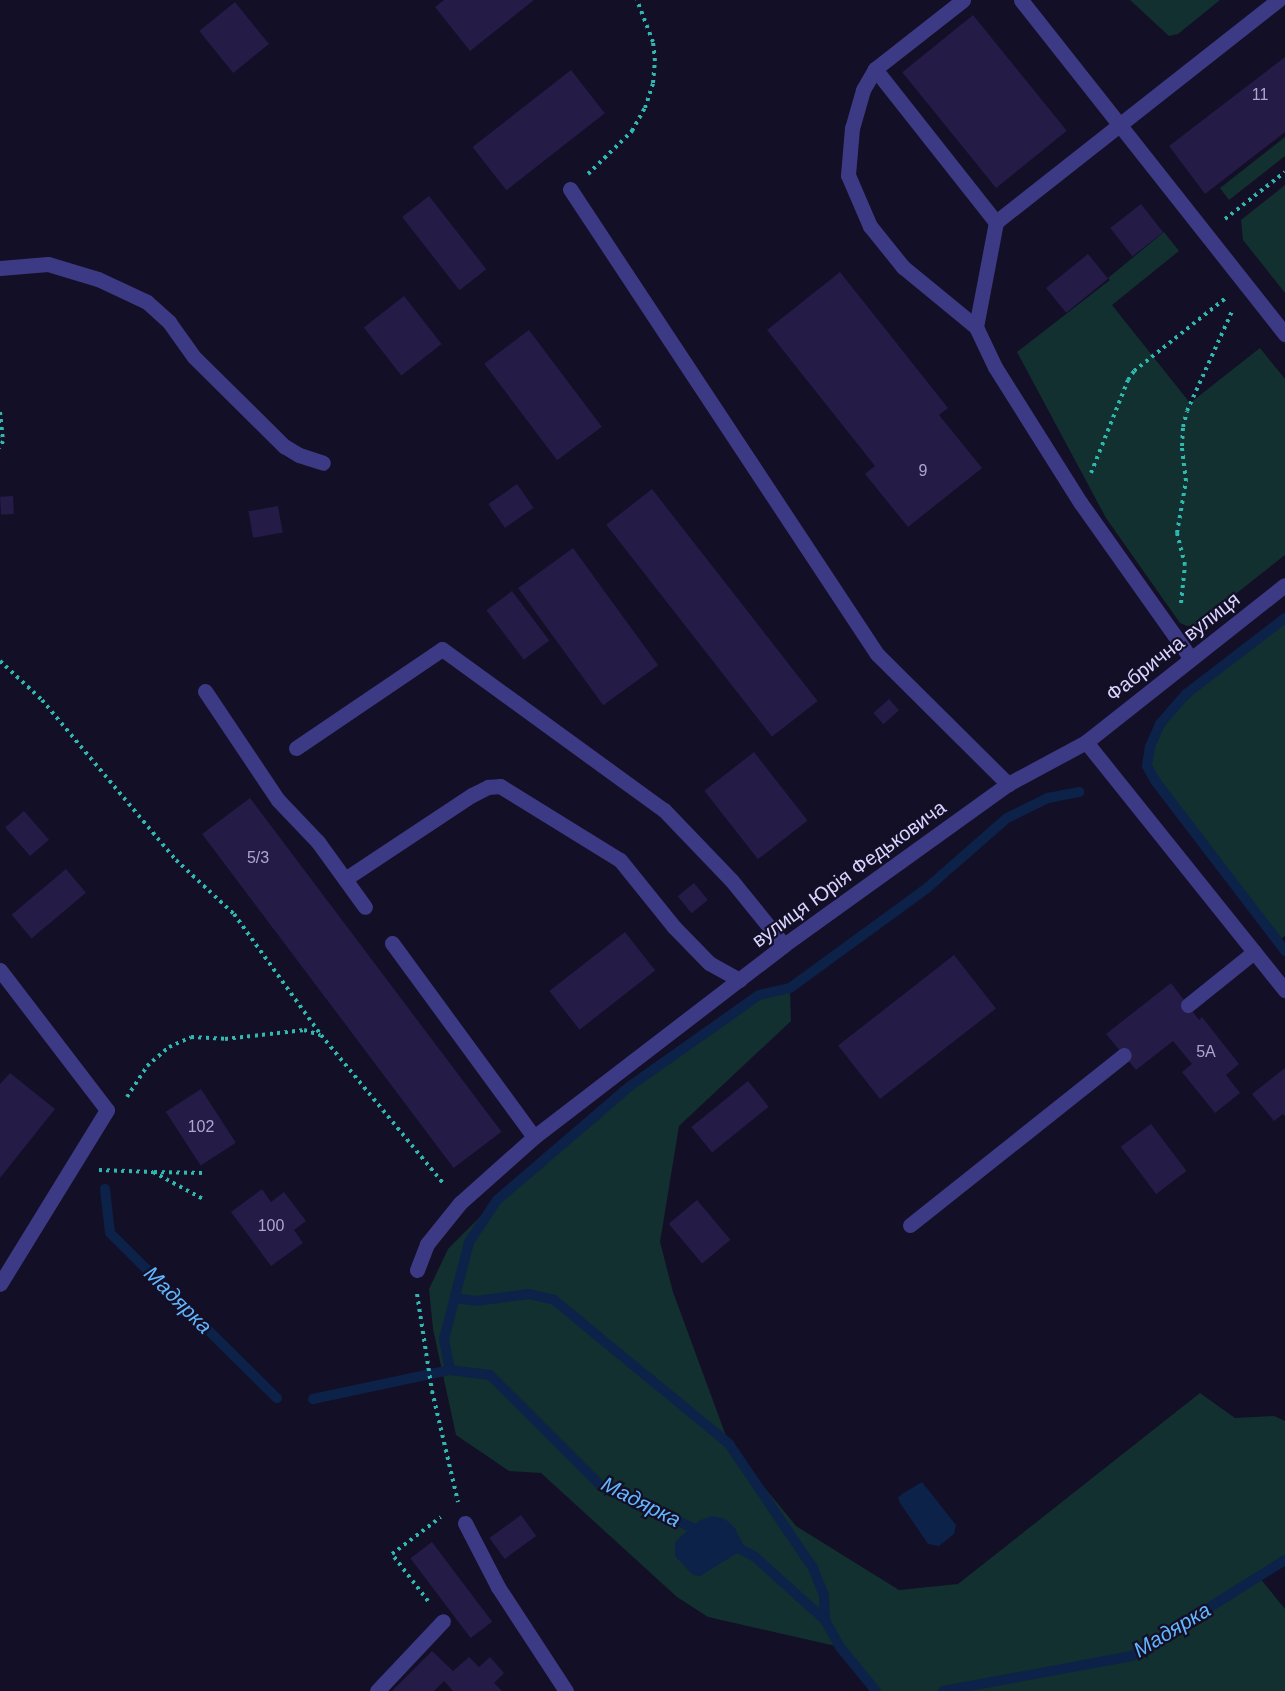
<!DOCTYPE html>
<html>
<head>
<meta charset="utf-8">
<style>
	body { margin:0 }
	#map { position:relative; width:1285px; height:1691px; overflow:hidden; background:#130f26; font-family:Helvetica,sans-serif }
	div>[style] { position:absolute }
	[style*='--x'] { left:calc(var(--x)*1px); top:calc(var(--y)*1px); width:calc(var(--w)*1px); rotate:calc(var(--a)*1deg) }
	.green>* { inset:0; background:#12302f }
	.water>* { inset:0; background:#0c2248 }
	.stream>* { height:10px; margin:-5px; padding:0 5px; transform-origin:5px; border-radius:5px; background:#0c2248 }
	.building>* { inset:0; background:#241b47; transform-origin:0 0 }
	.path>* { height:4px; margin-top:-2px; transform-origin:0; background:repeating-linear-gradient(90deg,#2fb8b0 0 3px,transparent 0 7.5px) }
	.service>* { height:15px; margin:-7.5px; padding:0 7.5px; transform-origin:7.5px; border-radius:7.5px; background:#3d3a85 }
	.minor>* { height:15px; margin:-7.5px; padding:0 7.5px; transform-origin:7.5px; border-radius:7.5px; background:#3d3a85 }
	span { translate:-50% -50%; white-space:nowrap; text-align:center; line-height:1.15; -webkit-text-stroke:4.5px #130f26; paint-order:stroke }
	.number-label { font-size:16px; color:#aca6d1 }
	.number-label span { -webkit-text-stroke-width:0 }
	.street-label { font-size:20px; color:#d9d4ff }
	.water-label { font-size:21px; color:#62b6ff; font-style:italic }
</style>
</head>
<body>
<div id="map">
	<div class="green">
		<i style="clip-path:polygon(1130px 0,1220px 0,1178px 34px,1169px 36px)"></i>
		<i style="clip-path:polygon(1285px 137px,1285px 156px,1229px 200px,1220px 188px)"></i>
		<i style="clip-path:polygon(1285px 185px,1285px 293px,1243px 240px,1241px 220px)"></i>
		<i style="clip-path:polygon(1164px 232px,1179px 251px,1112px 305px,1190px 403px,1260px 348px,1285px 379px,1285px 555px,1195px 626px,1187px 626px,1180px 623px,1106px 518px,1017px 352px,1110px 280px,1108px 278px)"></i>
		<i style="clip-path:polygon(1285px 618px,1285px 936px,1277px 941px,1156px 782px,1147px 766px,1150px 746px,1160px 724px,1186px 694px)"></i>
		<i style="clip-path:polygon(790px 988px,791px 1021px,679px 1126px,660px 1242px,673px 1292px,729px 1444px,796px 1526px,899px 1590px,958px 1584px,1200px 1393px,1235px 1418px,1274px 1416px,1285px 1421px,1285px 1560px,1259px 1577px,1285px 1609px,1285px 1691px,876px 1691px,840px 1647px,708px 1617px,677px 1597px,541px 1473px,509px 1471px,456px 1435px,433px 1329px,429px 1289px,448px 1249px,497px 1200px,630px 1086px,759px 995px)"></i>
	</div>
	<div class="water">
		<i style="clip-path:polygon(922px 1482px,956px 1525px,954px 1534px,939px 1546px,928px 1544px,900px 1503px,898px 1498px,902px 1494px)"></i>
		<i style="clip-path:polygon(712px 1516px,725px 1519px,735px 1528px,743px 1544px,742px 1550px,700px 1576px,693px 1575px,675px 1556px,675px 1542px,699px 1521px)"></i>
	</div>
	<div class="stream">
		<i style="--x:1285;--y:618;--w:125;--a:142.5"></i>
		<i style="--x:1186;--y:694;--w:40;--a:131"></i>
		<i style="--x:1160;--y:724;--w:24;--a:114"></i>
		<i style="--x:1150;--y:746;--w:20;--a:99"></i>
		<i style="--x:1147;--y:766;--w:18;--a:61"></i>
		<i style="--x:1156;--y:782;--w:213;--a:52.6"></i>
		<i style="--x:105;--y:1189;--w:44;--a:83.5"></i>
		<i style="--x:110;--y:1233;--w:235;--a:44.7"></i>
		<i style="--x:455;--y:1298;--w:21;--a:8"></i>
		<i style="--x:476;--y:1301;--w:53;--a:-7.5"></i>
		<i style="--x:529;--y:1294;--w:26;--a:13"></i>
		<i style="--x:554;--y:1300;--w:227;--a:39.4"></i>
		<i style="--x:729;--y:1444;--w:150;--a:55.9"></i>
		<i style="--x:813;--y:1568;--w:29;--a:68"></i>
		<i style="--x:824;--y:1595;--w:25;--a:88"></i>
		<i style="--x:450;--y:1370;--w:32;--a:-101"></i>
		<i style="--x:444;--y:1339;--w:100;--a:-75.5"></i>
		<i style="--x:469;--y:1242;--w:50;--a:-56.3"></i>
		<i style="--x:497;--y:1200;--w:175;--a:-40.6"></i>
		<i style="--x:630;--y:1086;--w:158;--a:-35.2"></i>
		<i style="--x:759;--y:995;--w:32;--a:-13"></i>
		<i style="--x:790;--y:988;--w:170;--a:-36.1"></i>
		<i style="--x:927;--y:888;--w:106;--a:-41.2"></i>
		<i style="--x:1007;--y:818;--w:46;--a:-26"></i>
		<i style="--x:1048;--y:798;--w:32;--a:-11"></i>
		<i style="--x:313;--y:1399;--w:140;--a:-12"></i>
		<i style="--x:450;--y:1370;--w:40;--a:7.1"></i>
		<i style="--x:490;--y:1375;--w:157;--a:45"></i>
		<i style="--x:601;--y:1486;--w:111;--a:24.5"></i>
		<i style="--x:730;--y:1544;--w:28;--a:27"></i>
		<i style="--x:755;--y:1557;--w:94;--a:42"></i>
		<i style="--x:825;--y:1620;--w:31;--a:61"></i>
		<i style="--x:840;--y:1647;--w:57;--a:50.7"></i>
		<i style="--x:943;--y:1691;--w:192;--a:-10.5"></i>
		<i style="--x:1132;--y:1656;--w:181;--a:-32.1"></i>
	</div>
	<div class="building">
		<i style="clip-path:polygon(444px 0,534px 0,470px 51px,435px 7px)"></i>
		<i style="left:235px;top:2px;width:54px;height:46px;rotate:51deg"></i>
		<i style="left:973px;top:15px;width:149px;height:91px;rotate:51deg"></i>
		<i style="clip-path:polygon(1285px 57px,1285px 132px,1205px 194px,1169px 146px)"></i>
		<i style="left:571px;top:70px;width:55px;height:125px;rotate:52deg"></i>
		<i style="left:429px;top:196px;width:93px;height:34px;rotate:52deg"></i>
		<i style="left:1141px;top:204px;width:36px;height:39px;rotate:52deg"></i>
		<i style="left:1088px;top:254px;width:32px;height:54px;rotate:51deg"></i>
		<i style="clip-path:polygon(840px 272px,948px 408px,939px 415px,982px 468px,908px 527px,865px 474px,875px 466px,767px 330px)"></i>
		<i style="left:404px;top:296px;width:61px;height:51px;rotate:52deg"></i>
		<i style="left:529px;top:330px;width:121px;height:56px;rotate:53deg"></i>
		<i style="left:517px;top:484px;width:29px;height:35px;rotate:55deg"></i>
		<i style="left:652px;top:489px;width:269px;height:58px;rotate:52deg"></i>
		<i style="left:13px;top:496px;width:18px;height:13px;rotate:87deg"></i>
		<i style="left:278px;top:506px;width:27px;height:30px;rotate:80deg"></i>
		<i style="left:573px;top:548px;width:145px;height:68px;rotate:54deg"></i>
		<i style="left:512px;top:591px;width:62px;height:32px;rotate:53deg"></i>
		<i style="left:889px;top:699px;width:15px;height:21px;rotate:48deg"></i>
		<i style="left:754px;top:752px;width:87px;height:63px;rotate:52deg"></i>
		<i style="left:250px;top:798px;width:418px;height:60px;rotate:53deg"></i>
		<i style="left:24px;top:811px;width:38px;height:25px;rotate:49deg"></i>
		<i style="left:66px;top:869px;width:31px;height:71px;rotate:50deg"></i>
		<i style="left:694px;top:883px;width:22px;height:21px;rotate:51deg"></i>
		<i style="left:625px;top:932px;width:49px;height:96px;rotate:52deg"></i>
		<i style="left:954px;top:955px;width:68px;height:147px;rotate:52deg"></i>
		<i style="clip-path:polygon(1171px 983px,1199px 1020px,1202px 1017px,1239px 1064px,1226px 1075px,1240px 1093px,1215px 1113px,1182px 1072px,1192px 1064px,1173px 1041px,1136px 1070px,1106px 1034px)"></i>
		<i style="clip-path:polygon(1285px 1068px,1285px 1116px,1283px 1114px,1274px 1121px,1252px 1094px)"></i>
		<i style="clip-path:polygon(10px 1073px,55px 1109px,0 1178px,0 1084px)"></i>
		<i style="left:748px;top:1081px;width:33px;height:73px;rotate:51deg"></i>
		<i style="left:201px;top:1089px;width:64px;height:42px;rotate:57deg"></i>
		<i style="left:1151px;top:1124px;width:59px;height:38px;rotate:53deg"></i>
		<i style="clip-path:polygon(262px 1189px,271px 1202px,284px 1192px,306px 1221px,294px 1230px,303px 1243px,271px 1266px,231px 1212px)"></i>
		<i style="left:697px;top:1200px;width:52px;height:37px;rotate:50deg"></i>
		<i style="left:521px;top:1515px;width:26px;height:39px;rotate:54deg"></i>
		<i style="left:432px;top:1542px;width:100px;height:27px;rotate:53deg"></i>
		<i style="clip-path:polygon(432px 1651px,453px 1671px,469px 1657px,479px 1667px,490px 1657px,504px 1673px,494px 1683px,502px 1691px,453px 1691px,444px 1681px,434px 1691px,392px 1691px)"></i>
	</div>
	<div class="path">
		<i style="--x:588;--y:174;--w:62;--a:-44.3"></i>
		<i style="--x:632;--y:131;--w:26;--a:-61"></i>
		<i style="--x:645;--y:108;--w:26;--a:-72"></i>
		<i style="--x:653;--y:83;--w:22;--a:-85"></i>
		<i style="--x:655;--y:61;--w:19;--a:-96"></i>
		<i style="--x:653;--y:42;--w:45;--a:-110.9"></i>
		<i style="--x:1225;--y:219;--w:76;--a:-38.1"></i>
		<i style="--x:0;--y:412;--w:29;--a:84"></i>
		<i style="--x:3;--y:441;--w:8;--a:113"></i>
		<i style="--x:1091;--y:473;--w:100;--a:-68.3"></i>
		<i style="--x:1128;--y:380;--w:11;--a:-56"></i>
		<i style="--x:1134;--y:371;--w:119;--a:-38.5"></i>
		<i style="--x:1181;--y:603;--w:38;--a:-84"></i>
		<i style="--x:1185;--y:565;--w:33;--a:-104"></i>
		<i style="--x:1177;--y:533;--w:53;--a:-80.2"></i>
		<i style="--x:1186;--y:481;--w:35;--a:-97"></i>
		<i style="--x:1182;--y:446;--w:19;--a:-87"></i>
		<i style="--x:1183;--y:427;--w:16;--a:-76"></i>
		<i style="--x:1187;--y:411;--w:112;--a:-65.7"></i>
		<i style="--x:0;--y:661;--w:57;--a:42.9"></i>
		<i style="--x:42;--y:700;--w:209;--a:50.1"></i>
		<i style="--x:176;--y:860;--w:79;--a:43"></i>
		<i style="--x:234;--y:914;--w:149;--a:54.3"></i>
		<i style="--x:321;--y:1035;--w:193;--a:50.5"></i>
		<i style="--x:127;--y:1097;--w:37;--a:-57"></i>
		<i style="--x:147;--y:1066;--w:29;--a:-41"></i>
		<i style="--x:169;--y:1047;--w:24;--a:-24"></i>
		<i style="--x:191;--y:1037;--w:34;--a:3"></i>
		<i style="--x:225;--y:1039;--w:80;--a:-6.5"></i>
		<i style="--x:304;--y:1030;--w:17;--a:17"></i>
		<i style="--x:99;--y:1170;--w:54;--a:2.1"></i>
		<i style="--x:153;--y:1172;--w:57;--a:28.4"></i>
		<i style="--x:154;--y:1172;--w:49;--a:1.2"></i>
		<i style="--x:417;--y:1294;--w:98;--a:81.2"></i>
		<i style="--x:432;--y:1391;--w:114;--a:76.8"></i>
		<i style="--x:428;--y:1601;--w:59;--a:-127.5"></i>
		<i style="--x:392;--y:1554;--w:61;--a:-37.1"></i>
	</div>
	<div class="service">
		<i style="--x:963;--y:0;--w:112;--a:141.9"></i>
		<i style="--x:875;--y:69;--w:24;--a:120"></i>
		<i style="--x:863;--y:90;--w:40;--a:106"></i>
		<i style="--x:852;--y:128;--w:47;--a:94.9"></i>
		<i style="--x:848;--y:175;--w:56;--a:66.7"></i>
		<i style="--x:870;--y:226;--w:53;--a:51.2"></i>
		<i style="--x:903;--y:267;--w:94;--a:39.4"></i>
		<i style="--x:976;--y:327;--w:44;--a:64.6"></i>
		<i style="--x:995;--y:367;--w:160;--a:57.8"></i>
		<i style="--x:1080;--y:502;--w:192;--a:54.7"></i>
		<i style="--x:1021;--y:0;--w:426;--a:51.7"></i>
		<i style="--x:875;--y:69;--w:195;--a:51.7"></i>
		<i style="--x:996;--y:222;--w:107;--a:100.8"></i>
		<i style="--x:570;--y:189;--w:557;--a:56.57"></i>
		<i style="--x:877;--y:654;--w:185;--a:44.8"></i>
		<i style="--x:996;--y:222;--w:359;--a:-38.2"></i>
		<i style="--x:0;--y:268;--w:48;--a:-4.8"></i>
		<i style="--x:48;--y:264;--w:52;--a:16.7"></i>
		<i style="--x:98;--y:279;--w:54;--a:25.1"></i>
		<i style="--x:147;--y:302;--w:30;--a:42"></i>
		<i style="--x:169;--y:322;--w:43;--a:54.5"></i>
		<i style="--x:194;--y:357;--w:127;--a:44.7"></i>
		<i style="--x:284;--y:446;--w:17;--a:31"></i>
		<i style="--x:299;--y:455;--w:25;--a:18"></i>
		<i style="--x:205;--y:691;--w:131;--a:56.2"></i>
		<i style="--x:278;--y:800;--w:58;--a:46.4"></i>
		<i style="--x:318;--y:842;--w:80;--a:54.1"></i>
		<i style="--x:296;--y:748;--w:176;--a:-34.1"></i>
		<i style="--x:442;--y:649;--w:274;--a:36"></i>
		<i style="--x:664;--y:810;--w:98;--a:46.2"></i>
		<i style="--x:732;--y:881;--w:82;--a:50.9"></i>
		<i style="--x:345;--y:879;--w:152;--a:-33.5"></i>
		<i style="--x:472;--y:795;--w:18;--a:-27"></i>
		<i style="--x:488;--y:787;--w:12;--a:-5"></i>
		<i style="--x:500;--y:786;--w:141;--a:31.7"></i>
		<i style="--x:620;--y:860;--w:86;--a:51.1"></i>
		<i style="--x:674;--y:927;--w:50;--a:45.8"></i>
		<i style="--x:709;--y:963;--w:35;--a:29"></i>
		<i style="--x:392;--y:943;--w:240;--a:53.8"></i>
		<i style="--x:0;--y:970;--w:176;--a:52.6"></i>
		<i style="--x:107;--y:1110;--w:204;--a:121.6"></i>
		<i style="--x:1188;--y:1005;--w:85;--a:-38.8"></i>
		<i style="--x:910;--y:1225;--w:273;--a:-38.5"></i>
		<i style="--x:465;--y:1523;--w:72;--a:62.7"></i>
		<i style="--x:498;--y:1587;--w:124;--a:56.8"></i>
		<i style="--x:377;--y:1691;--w:96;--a:-46.7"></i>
	</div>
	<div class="minor">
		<i style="--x:1086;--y:742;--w:253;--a:-38.3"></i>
		<i style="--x:417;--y:1270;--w:28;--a:-69"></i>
		<i style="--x:427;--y:1244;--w:53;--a:-51.2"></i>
		<i style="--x:460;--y:1203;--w:99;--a:-41.7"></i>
		<i style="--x:534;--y:1137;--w:315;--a:-37.5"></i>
		<i style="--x:784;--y:945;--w:276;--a:-35.7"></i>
		<i style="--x:1008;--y:784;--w:89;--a:-28.3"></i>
		<i style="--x:1086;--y:742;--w:318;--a:51.3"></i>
	</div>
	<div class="number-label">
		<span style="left:1260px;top:95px">11</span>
		<span style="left:923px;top:471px">9</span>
		<span style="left:258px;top:858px">5/3</span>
		<span style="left:1206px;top:1052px">5А</span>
		<span style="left:201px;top:1127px">102</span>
		<span style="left:271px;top:1226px">100</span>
	</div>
	<div class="street-label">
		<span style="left:1173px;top:647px;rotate:-38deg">Фабрична вулиця</span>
		<span style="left:849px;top:874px;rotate:-36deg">вулиця Юрія Федьковича</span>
	</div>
	<div class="water-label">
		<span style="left:178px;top:1300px;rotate:45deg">Мадярка</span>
		<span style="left:641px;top:1502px;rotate:27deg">Мадярка</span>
		<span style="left:1172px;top:1630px;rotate:-31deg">Мадярка</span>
	</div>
</div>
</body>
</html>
